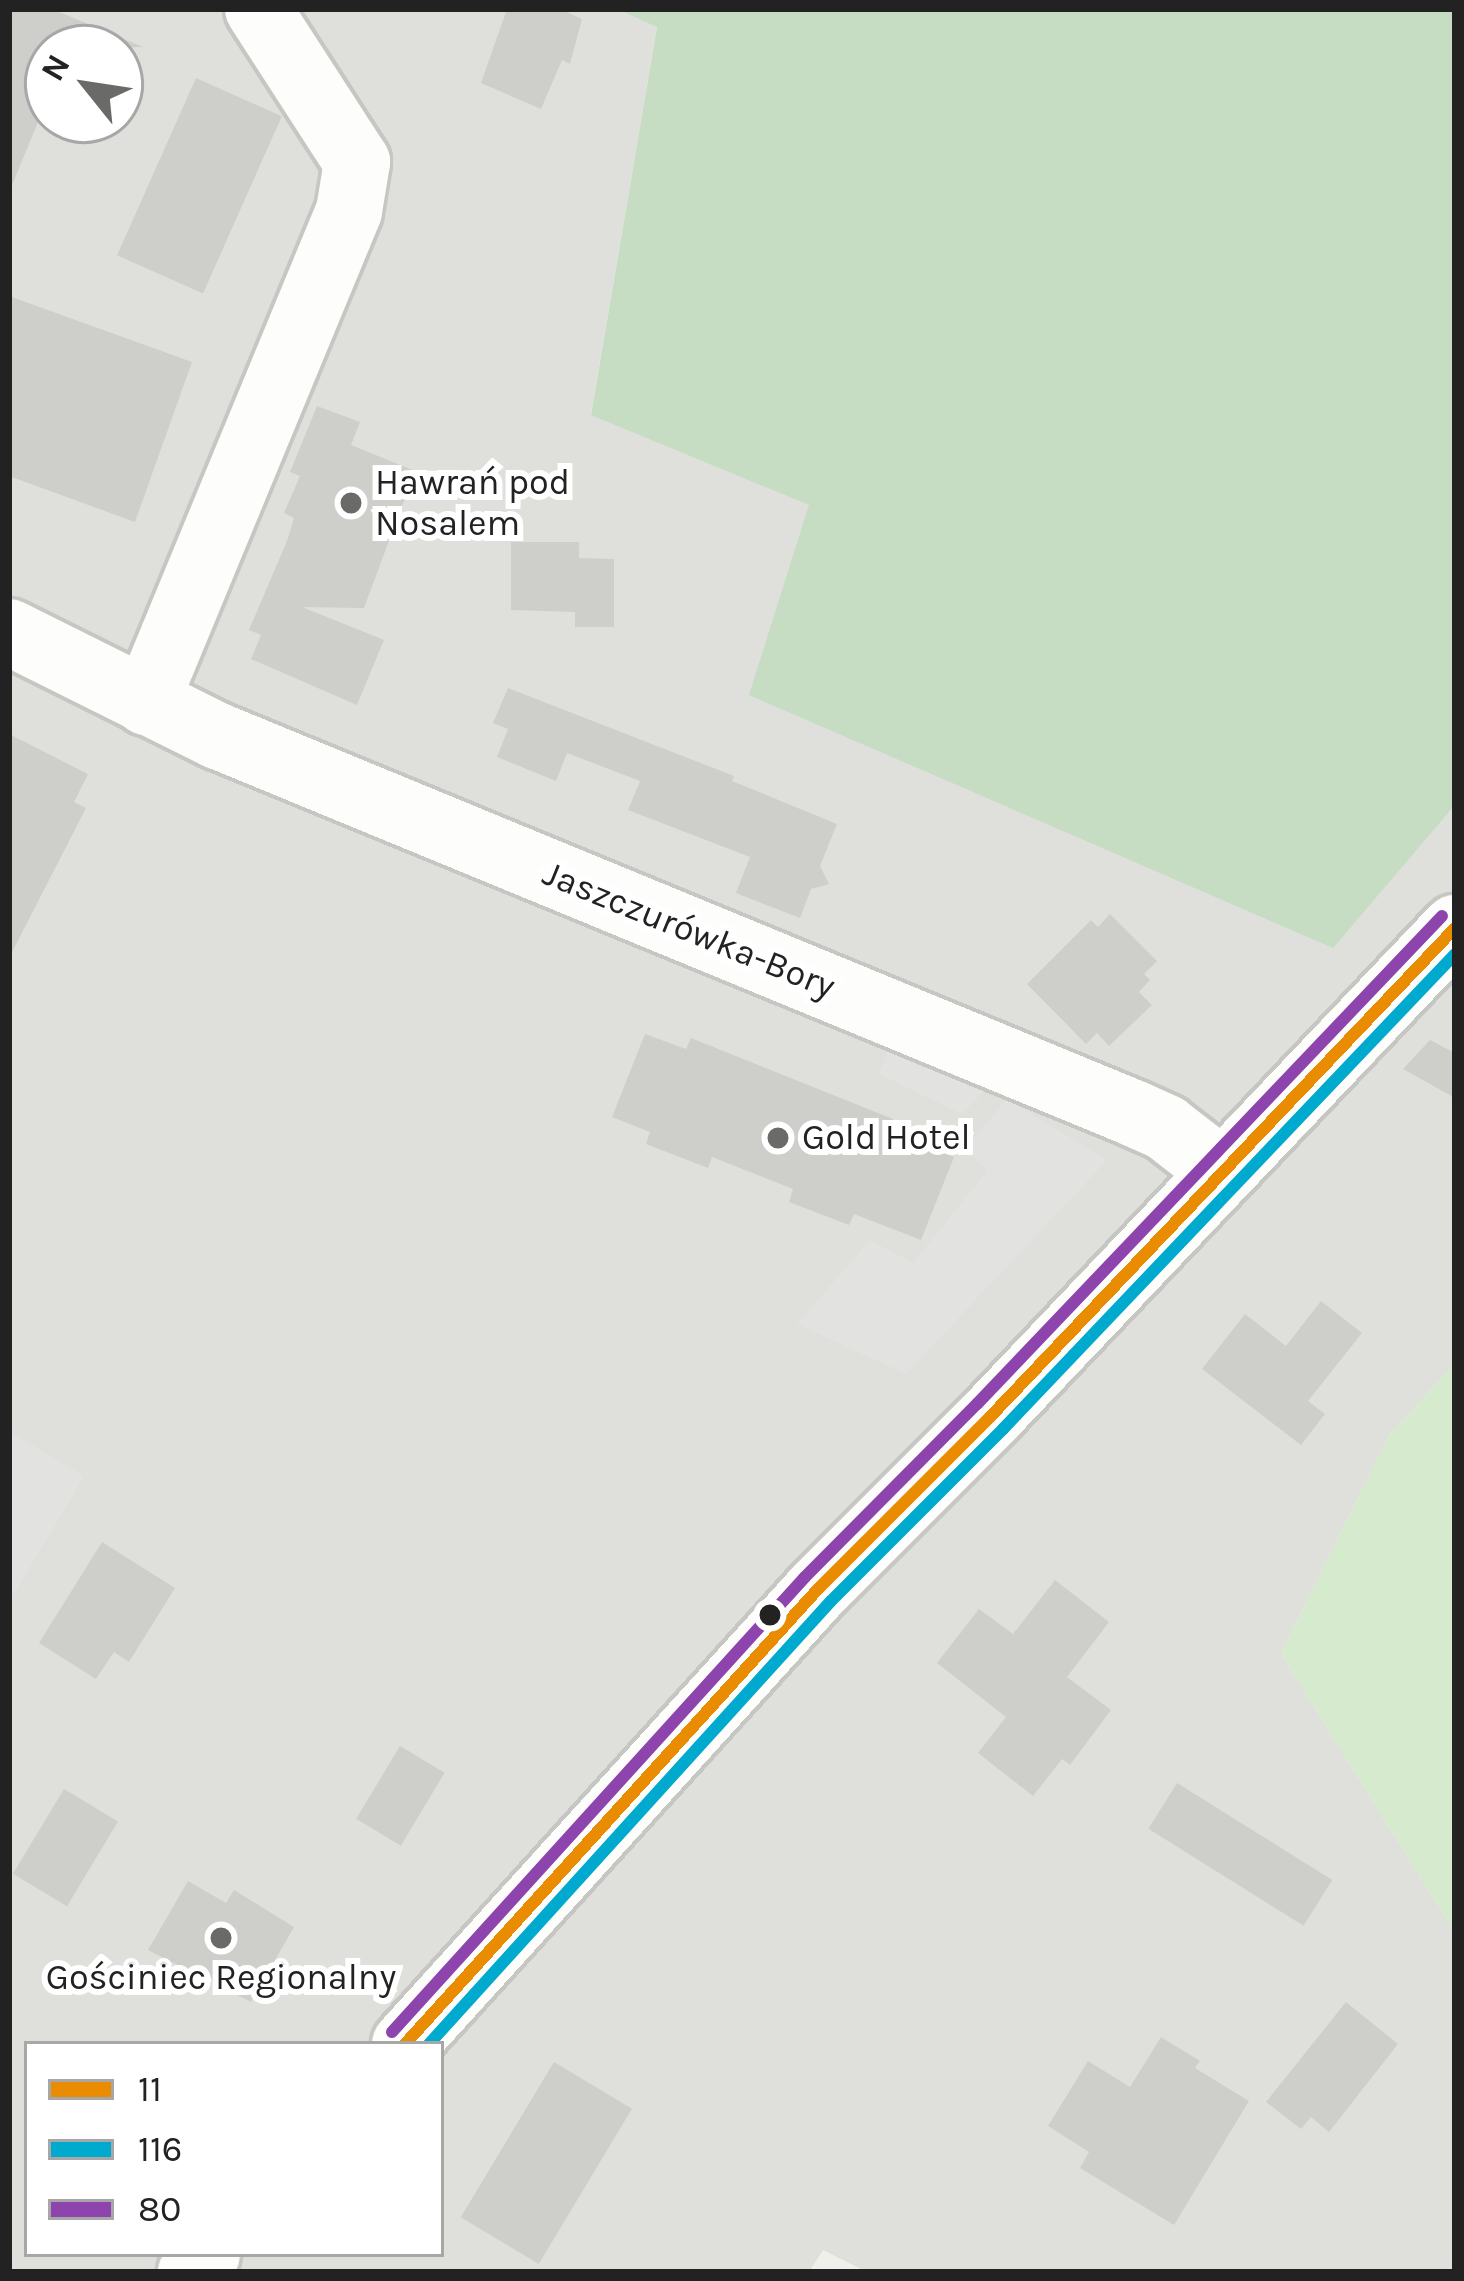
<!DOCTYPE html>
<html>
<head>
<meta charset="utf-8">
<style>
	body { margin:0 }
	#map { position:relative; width:1464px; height:2281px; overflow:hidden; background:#f0f0eb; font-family:Karla,sans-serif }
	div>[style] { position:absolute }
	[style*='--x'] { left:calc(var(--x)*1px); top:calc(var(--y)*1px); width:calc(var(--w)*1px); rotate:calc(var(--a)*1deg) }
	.residential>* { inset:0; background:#dfdfdc }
	.grass>* { inset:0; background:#d6eace }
	.forest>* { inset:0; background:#c6dcc3 }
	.parking>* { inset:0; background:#e2e2e0 }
	.building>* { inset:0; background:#cececb; transform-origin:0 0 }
	.roads { filter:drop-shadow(3px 0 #c6c6c3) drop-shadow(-3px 0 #c6c6c3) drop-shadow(0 3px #c6c6c3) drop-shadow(0 -3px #c6c6c3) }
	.minor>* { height:66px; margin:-33px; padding:0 33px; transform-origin:33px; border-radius:33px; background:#fdfdfc }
	.bus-1>* { height:12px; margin:-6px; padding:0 6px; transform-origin:6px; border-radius:6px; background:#e98c02 }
	.bus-2>* { height:12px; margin:-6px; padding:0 6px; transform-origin:6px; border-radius:6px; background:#00a9ce }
	.bus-3>* { height:12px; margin:-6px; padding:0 6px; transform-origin:6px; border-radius:6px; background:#8e44ad }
	.dots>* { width:33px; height:33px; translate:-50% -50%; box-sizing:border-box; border:6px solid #fff; border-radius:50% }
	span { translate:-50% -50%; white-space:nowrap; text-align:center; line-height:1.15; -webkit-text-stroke:12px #fff; paint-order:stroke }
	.poi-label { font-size:36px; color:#222 }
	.left { translate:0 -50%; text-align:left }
	.street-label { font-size:36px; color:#222 }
	.frame { position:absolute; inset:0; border:12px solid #222; pointer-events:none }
	.legend { position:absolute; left:24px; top:2041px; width:420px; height:216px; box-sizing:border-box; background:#fff; border:3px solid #a7a7a7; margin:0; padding:15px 21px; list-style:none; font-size:36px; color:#222 }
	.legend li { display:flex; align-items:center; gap:24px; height:60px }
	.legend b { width:60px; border:3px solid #a7a7a7 }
	.north { position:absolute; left:24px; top:24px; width:120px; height:120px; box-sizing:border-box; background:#fff; border:3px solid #a7a7a7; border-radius:50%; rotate:300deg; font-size:33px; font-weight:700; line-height:48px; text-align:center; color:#222 }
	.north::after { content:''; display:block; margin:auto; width:42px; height:54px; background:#6a6a68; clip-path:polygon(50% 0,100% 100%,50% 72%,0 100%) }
</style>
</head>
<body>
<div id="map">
	<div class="residential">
		<i style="clip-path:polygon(evenodd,9px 9px,617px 9px,657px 26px,591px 414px,810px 505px,1332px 948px,1455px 805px,1455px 1364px,1390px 1434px,1281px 1654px,1455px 1933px,1455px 2272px,867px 2272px,823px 2250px,809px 2272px,9px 2272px,9px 9px,48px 48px,120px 48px,120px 120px,48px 120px,48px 48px,9px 9px,27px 2044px,441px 2044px,441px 2254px,27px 2254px,27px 2044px)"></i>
	</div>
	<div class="grass">
		<i style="clip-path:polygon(1455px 1364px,1455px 1933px,1281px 1654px,1390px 1434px)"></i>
	</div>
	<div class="forest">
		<i style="clip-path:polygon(617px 9px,1455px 9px,1455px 805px,1333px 948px,749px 695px,809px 505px,591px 415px,657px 27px)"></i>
	</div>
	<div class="parking">
		<i style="clip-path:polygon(891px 1042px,990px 1085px,962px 1114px,879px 1074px)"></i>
		<i style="clip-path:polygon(1007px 1099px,1107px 1160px,906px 1374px,797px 1324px,870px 1240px,913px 1263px,987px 1171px,965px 1148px)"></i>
		<i style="clip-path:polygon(9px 1431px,84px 1476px,9px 1602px)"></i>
	</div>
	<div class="building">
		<i style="clip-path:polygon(9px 9px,52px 9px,143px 47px,48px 48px,48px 98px,10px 190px)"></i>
		<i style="clip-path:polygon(507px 9px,560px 9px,582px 19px,570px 64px,562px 60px,541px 109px,481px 83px)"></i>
		<i style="left:196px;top:78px;width:94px;height:194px;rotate:24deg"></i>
		<i style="clip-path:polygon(9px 296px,192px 362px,135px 522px,9px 476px)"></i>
		<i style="clip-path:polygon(317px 406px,360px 422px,351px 445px,415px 471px,364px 608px,302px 607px,384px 640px,357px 705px,251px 659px,261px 635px,249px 630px,287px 541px,294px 518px,284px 513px,300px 476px,290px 472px)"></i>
		<i style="clip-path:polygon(511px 542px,579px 542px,579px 558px,614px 559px,614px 627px,575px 627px,575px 612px,511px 610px)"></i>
		<i style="clip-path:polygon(508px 688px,734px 776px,732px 781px,837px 824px,820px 866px,829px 884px,811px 889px,800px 918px,736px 893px,750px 857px,628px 810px,640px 781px,567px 753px,556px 781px,497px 757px,508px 729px,493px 723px)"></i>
		<i style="clip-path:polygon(9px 734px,88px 774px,74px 802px,86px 808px,9px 958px)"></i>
		<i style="clip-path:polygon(1110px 914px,1157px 961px,1144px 974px,1150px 980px,1139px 992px,1152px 1005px,1109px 1046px,1097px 1033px,1086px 1044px,1027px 984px,1091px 920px,1098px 927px)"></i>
		<i style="clip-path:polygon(645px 1034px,686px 1049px,691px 1038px,893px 1119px,888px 1131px,954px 1157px,921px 1240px,854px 1214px,849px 1225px,789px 1202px,793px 1189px,712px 1157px,708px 1168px,646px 1144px,650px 1132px,612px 1117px)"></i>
		<i style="clip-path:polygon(1430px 1040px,1455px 1053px,1455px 1098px,1403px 1069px)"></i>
		<i style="clip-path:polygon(1321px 1301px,1362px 1333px,1308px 1401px,1325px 1414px,1301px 1445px,1202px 1369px,1245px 1314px,1286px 1346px)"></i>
		<i style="clip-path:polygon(102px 1542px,175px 1588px,129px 1662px,114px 1652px,96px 1679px,39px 1643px)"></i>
		<i style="clip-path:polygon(1055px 1580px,1109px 1622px,1067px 1677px,1111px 1710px,1070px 1765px,1062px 1759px,1033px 1796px,978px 1753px,1006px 1717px,937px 1663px,979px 1609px,1013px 1634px)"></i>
		<i style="left:400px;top:1746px;width:52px;height:85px;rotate:31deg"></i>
		<i style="left:1177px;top:1783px;width:183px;height:54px;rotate:32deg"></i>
		<i style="left:64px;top:1789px;width:63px;height:99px;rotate:31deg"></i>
		<i style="clip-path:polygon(188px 1881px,226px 1903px,234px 1890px,294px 1927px,251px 2002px,148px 1950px)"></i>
		<i style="clip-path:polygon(1346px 2002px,1398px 2044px,1329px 2132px,1311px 2117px,1301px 2129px,1266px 2102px)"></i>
		<i style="clip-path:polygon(1161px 2037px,1200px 2061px,1195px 2068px,1249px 2101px,1174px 2225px,1080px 2168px,1089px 2152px,1048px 2126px,1088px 2061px,1130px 2087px)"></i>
		<i style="left:554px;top:2062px;width:91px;height:181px;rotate:31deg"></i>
	</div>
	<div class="roads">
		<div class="minor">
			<i style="--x:9;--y:632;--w:233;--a:26.5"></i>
			<i style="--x:218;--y:736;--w:990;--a:22.39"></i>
			<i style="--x:1133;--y:1113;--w:36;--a:24"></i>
			<i style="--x:1166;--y:1128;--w:72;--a:37.7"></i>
			<i style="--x:146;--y:702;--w:531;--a:-67.54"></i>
			<i style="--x:349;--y:211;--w:50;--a:-80.7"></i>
			<i style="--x:357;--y:162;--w:182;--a:-122.9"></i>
			<i style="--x:405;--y:2044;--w:614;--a:-47.77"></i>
			<i style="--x:818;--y:1589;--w:243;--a:-45"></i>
			<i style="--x:990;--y:1417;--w:675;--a:-46.44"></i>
			<i style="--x:191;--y:2272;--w:24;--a:-48"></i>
		</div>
	</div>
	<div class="bus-1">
		<i style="--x:405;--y:2044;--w:614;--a:-47.77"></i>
		<i style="--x:818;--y:1589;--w:243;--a:-45"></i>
		<i style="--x:990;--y:1417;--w:675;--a:-46.44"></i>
	</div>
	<div class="bus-2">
		<i style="--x:429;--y:2044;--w:598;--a:-47.78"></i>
		<i style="--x:831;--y:1601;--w:243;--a:-45"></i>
		<i style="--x:1003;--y:1429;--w:656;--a:-46.42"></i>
	</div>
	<div class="bus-3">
		<i style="--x:392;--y:2032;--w:614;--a:-47.77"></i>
		<i style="--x:805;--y:1577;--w:244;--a:-45.2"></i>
		<i style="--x:977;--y:1404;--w:674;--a:-46.38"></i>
	</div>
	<div class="dots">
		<i style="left:351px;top:503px;background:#6a6a68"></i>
		<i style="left:778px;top:1138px;background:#6a6a68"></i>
		<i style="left:770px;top:1615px;background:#222"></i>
		<i style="left:221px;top:1938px;background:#6a6a68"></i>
	</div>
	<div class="poi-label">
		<span class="left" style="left:375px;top:503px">Hawrań pod<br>Nosalem</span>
		<span class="left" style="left:802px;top:1138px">Gold Hotel</span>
		<span style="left:221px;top:1978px">Gościniec Regionalny</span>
	</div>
	<div class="street-label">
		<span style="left:689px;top:930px;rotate:22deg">Jaszczurówka-Bory</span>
	</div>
	<div class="frame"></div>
	<ul class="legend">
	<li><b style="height:15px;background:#e98c02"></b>11</li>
	<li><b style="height:15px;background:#00a9ce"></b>116</li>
	<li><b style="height:15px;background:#8e44ad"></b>80</li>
	</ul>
	<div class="north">N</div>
</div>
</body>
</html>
